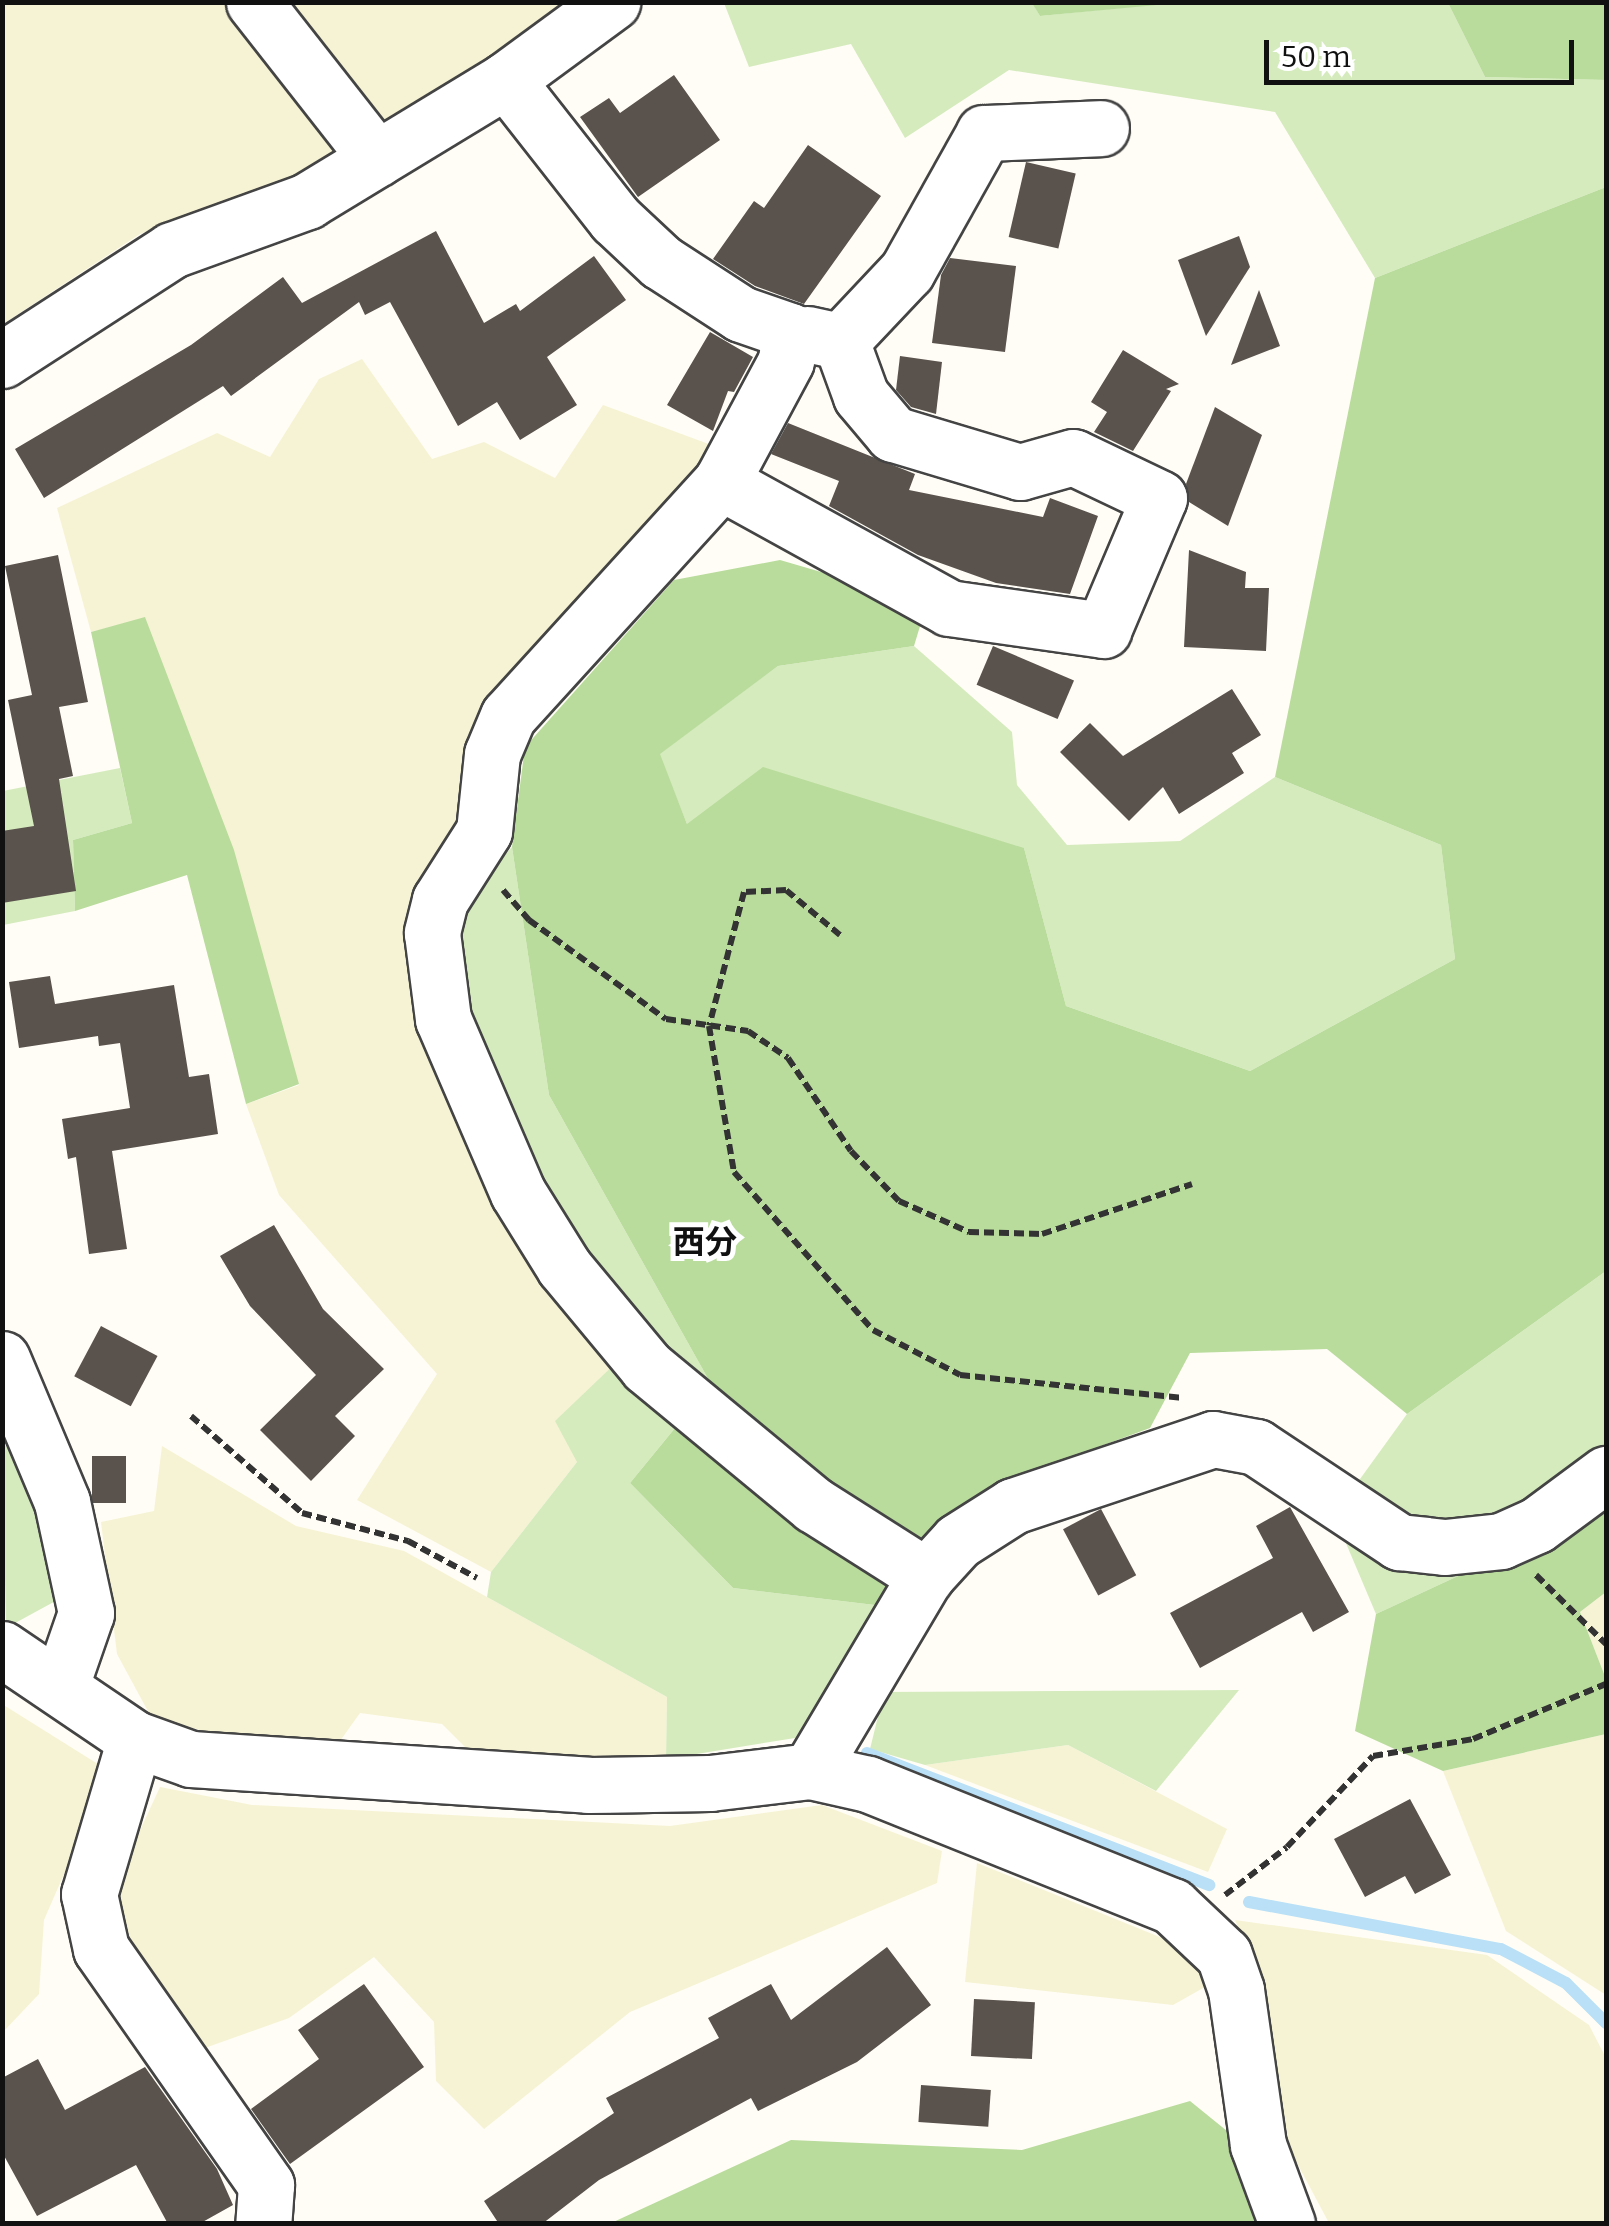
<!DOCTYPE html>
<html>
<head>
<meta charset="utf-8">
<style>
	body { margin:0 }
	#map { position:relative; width:1609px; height:2226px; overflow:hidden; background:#fffdf5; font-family:Bitter,"Noto Sans JP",serif }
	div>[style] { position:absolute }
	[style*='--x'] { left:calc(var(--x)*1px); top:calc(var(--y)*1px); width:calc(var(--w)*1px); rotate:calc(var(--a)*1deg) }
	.farmland>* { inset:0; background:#f6f3d4 }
	.green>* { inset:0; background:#d5ebbd }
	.forest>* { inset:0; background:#b9dc9c }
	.stream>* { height:12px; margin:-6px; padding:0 6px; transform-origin:6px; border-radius:6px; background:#b9e0f7 }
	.building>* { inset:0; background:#5a524d; transform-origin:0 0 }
	.path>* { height:6px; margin-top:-3px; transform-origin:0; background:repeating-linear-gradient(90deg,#333 0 10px,transparent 0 15px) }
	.roads { filter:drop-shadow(2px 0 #444) drop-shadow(-2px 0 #444) drop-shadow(0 2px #444) drop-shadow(0 -2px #444) }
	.minor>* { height:55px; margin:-27.5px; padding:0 27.5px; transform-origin:27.5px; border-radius:27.5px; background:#fff }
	span { translate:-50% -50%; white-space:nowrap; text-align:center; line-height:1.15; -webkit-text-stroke:10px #fff; paint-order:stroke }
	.neighbourhood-label { font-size:32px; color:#111; font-weight:700 }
	.frame { position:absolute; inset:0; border:5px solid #111; pointer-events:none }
	.scale { position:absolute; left:1264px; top:40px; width:310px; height:45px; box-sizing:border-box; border:5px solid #111; border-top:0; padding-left:12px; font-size:30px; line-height:35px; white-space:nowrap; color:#111; -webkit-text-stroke:8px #fff; paint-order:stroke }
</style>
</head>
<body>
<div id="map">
	<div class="farmland">
		<i style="clip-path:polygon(3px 3px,592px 3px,303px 175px,140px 234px,3px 324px)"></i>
		<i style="clip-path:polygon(362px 359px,432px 459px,484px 442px,555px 478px,603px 405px,714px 446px,496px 694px,464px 829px,621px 1358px,577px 1462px,491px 1572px,357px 1500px,437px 1374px,279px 1195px,246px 1104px,299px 1085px,145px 618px,91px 632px,57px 508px,217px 433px,270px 457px,319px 379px)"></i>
		<i style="clip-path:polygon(162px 1446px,296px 1526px,404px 1551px,667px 1697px,666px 1759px,481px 1763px,442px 1724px,360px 1713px,335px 1748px,216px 1735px,150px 1715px,117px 1654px,101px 1522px,154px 1511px)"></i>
		<i style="clip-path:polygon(1606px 1592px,1606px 1679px,1580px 1612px)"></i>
		<i style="clip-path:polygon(2px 1704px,109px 1771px,44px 1920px,39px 1994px,3px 2032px)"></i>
		<i style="clip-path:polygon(1606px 1734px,1606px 1995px,1506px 1931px,1443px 1771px)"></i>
		<i style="clip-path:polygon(1068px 1745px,1227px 1829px,1208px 1872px,925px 1765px)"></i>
		<i style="clip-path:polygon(160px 1787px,252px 1805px,670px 1826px,822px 1805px,942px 1851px,937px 1883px,630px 2012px,484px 2129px,436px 2081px,434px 2022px,374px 1957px,289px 2018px,202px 2049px,121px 1951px,106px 1904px)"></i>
		<i style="clip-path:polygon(977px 1863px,1182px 1946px,1212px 1983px,1173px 2005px,965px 1982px)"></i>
		<i style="clip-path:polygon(1235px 1920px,1487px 1955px,1589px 2025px,1606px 2058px,1606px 2223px,1329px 2223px,1290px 2150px,1259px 1975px)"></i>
	</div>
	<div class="green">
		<i style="clip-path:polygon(1032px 2px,1040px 16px,1178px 2px,1448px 3px,1485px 77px,1606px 80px,1606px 187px,1375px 278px,1275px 112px,1009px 70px,905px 138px,851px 44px,749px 67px,724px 3px)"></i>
		<i style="clip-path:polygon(914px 646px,1012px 732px,1017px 785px,1067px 845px,1180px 841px,1275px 777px,1441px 845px,1455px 959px,1250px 1071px,1066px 1006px,1024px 848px,687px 824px,659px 754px,778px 666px)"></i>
		<i style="clip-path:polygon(120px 768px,132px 823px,73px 840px,75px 911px,3px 925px,3px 791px)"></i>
		<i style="clip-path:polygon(512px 847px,549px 1095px,711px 1384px,701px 1396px,566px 1234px,465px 1016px,457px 906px)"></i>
		<i style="clip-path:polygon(1606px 1271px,1606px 1484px,1555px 1531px,1376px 1614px,1334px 1515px,1407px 1414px)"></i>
		<i style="clip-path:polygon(621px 1358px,679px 1423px,630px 1483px,733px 1588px,883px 1606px,795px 1738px,666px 1759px,667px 1697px,487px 1597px,491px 1572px,577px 1462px,555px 1421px)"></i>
		<i style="clip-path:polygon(2px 1441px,48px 1500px,61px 1598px,6px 1628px)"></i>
		<i style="clip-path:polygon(1239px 1690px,1156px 1791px,1068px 1745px,925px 1765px,870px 1749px,884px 1692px)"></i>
	</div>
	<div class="forest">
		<i style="clip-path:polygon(1032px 3px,1178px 3px,1040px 16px)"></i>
		<i style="clip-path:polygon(1448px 3px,1606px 3px,1606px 80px,1485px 77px)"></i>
		<i style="clip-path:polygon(1606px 187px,1606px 1271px,1407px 1414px,1327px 1349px,1190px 1353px,1150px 1428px,1000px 1483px,883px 1606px,733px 1588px,630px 1483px,711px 1384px,549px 1095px,512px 847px,525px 747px,674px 580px,780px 560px,927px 603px,914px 646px,778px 666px,660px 754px,687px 824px,763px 767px,1024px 848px,1066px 1006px,1250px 1071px,1455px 959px,1441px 845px,1275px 777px,1375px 278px)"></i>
		<i style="clip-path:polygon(145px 617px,234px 850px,299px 1084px,246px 1104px,187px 875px,75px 911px,73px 840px,132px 823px,91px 632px)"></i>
		<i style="clip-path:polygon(1606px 1484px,1606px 1592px,1580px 1612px,1606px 1679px,1606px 1734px,1443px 1771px,1355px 1731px,1376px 1614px,1555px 1531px)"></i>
		<i style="clip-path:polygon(1190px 2101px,1227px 2131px,1268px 2223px,609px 2224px,791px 2140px,1022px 2150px)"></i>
	</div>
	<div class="stream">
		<i style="--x:867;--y:1753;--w:367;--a:21.1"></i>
		<i style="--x:1249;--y:1902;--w:256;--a:10.6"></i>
		<i style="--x:1501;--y:1949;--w:73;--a:27.6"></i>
		<i style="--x:1566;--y:1983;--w:57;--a:45"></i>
	</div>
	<div class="building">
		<i style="clip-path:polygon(674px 75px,720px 140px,638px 197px,580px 117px,609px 98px,620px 113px)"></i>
		<i style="clip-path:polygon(808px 145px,881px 196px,804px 304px,755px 286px,713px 259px,754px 201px,764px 208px)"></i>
		<i style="left:1026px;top:162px;width:51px;height:77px;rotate:13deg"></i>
		<i style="clip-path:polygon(436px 231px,484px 323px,516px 304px,520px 311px,594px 256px,626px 300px,547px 357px,577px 405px,520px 440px,497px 402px,458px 426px,390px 302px,365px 315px,359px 302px,231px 396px,223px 386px,44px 498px,15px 449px,191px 345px,283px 277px,302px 303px)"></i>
		<i style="clip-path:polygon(1239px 236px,1250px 267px,1206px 336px,1178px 260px)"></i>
		<i style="clip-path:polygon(950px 258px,1016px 266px,1005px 352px,932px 343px,941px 275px)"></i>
		<i style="clip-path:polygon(1259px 290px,1280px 346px,1231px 365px)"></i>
		<i style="clip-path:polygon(710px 332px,753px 357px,734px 392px,728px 391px,713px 431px,667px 405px)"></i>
		<i style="clip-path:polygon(1123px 350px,1179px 384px,1166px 389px,1171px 391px,1133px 451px,1094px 432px,1107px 412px,1091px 402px)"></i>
		<i style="clip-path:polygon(900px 356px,942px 362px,936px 414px,911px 407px,896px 390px)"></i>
		<i style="clip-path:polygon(1215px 407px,1262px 435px,1228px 526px,1189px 502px,1186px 484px)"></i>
		<i style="clip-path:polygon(788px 423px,915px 474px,909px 490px,1043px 517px,1050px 498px,1098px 516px,1070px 594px,996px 583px,918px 555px,829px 506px,839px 481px,771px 454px)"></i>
		<i style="clip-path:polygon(1189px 550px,1246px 572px,1245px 588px,1269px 588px,1266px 651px,1184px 647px)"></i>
		<i style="clip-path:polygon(58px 555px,88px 702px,59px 707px,73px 776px,59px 779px,76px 891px,2px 903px,2px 831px,34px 826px,8px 700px,32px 695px,5px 566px)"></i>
		<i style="left:993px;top:646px;width:88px;height:42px;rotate:23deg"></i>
		<i style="clip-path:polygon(1232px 689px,1261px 735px,1232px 753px,1244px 773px,1179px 814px,1163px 787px,1129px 821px,1060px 752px,1090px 723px,1123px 756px)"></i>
		<i style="clip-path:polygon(50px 976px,55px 1004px,174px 985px,189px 1077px,209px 1074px,218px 1134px,112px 1151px,127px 1249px,89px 1254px,76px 1157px,68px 1159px,62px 1119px,130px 1108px,120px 1043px,99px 1046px,98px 1036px,19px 1048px,9px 982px)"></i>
		<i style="clip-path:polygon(274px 1225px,323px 1309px,384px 1369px,335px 1416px,355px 1436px,311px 1481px,260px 1430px,316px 1375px,250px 1306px,220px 1256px)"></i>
		<i style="left:101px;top:1326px;width:64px;height:57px;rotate:28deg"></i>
		<i style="left:126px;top:1456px;width:47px;height:34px;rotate:90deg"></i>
		<i style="clip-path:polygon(1290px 1507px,1349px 1612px,1313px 1632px,1302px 1612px,1200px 1668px,1170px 1613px,1273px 1558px,1256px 1526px)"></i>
		<i style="left:1101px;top:1509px;width:75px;height:43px;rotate:62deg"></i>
		<i style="clip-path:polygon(1410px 1799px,1451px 1875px,1415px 1894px,1405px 1876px,1365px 1897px,1334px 1839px)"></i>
		<i style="clip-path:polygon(887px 1947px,931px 2005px,857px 2062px,758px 2111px,751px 2098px,599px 2180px,542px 2224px,499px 2224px,484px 2201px,614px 2113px,606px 2098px,719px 2038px,708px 2018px,771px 1984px,791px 2020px)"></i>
		<i style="clip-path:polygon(364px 1984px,424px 2067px,290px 2164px,251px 2109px,319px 2059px,298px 2030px)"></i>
		<i style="left:974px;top:1999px;width:61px;height:57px;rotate:3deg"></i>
		<i style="clip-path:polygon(38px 2059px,65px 2110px,145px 2067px,217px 2169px,233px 2205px,199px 2224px,168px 2224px,136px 2165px,37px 2216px,2px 2152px,2px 2078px)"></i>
		<i style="left:921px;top:2085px;width:70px;height:37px;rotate:4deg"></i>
	</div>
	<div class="path">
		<i style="--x:503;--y:890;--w:40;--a:49"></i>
		<i style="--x:529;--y:920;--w:169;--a:35.9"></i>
		<i style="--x:666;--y:1019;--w:83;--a:8.3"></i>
		<i style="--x:748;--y:1031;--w:48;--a:34"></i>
		<i style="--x:788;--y:1058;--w:112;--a:55.9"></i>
		<i style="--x:851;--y:1151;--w:69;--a:46.2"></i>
		<i style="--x:899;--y:1201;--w:77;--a:23.9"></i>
		<i style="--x:969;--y:1232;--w:73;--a:1.6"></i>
		<i style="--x:1042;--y:1234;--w:158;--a:-18.4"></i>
		<i style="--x:840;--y:935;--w:70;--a:-140.2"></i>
		<i style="--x:786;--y:890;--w:42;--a:177.3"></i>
		<i style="--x:744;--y:892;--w:138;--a:104.6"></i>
		<i style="--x:709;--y:1026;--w:148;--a:80.3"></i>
		<i style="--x:734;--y:1172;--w:210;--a:48.7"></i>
		<i style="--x:873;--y:1330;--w:98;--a:27.3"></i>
		<i style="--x:960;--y:1375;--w:222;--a:5.9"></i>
		<i style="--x:191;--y:1416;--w:147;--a:41.1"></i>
		<i style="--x:302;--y:1513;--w:110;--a:14.8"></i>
		<i style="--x:408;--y:1541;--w:78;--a:28.2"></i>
		<i style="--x:1536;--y:1575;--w:98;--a:44.6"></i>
		<i style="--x:1225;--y:1895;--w:78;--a:-37.7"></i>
		<i style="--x:1287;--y:1847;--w:125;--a:-46.6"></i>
		<i style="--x:1373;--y:1756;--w:101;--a:-9.6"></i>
		<i style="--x:1473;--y:1739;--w:144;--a:-22.5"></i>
	</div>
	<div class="roads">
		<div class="minor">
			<i style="--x:254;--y:2;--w:199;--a:51.9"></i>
			<i style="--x:506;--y:80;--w:177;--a:51.9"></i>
			<i style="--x:615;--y:219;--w:63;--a:43.1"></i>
			<i style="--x:661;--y:262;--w:95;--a:33"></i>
			<i style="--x:741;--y:314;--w:52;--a:19.1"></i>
			<i style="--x:790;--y:331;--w:30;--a:98"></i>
			<i style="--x:786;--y:361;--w:137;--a:118.2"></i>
			<i style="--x:721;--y:482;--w:316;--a:132.3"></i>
			<i style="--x:508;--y:716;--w:41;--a:112.8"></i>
			<i style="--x:492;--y:754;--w:77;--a:95.9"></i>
			<i style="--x:484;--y:831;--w:82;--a:122.5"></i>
			<i style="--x:440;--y:900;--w:34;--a:104"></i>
			<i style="--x:432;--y:933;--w:87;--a:82.7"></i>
			<i style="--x:443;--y:1019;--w:189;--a:66.7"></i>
			<i style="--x:518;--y:1193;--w:87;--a:58.1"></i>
			<i style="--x:564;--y:1267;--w:130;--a:50.3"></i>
			<i style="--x:647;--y:1367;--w:217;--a:39.6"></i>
			<i style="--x:814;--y:1505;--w:133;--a:32.4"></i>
			<i style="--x:807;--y:334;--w:35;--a:12"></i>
			<i style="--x:841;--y:341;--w:96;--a:-46.7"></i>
			<i style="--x:907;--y:271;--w:158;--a:-60.8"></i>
			<i style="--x:984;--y:133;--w:117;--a:-2.4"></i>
			<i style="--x:2;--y:360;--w:202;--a:-32.9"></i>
			<i style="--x:172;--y:250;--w:144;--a:-19.9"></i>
			<i style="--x:307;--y:201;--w:233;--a:-31.3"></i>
			<i style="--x:506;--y:80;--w:132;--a:-36.3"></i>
			<i style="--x:721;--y:482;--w:260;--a:28.9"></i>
			<i style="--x:949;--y:608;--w:156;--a:8.1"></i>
			<i style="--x:1103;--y:630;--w:143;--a:-67"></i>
			<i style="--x:1159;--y:498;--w:95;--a:-154.5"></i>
			<i style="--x:1073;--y:457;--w:55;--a:164.2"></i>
			<i style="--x:1020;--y:472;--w:133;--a:-163.3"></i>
			<i style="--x:893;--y:434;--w:50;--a:-130.1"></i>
			<i style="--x:861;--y:396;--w:59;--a:-110"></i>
			<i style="--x:2;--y:1359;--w:155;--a:67.2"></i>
			<i style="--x:62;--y:1502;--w:114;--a:77.8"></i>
			<i style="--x:86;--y:1613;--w:76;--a:109.1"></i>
			<i style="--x:2;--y:1649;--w:161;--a:34.1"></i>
			<i style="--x:135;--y:1739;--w:59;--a:19.7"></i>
			<i style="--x:191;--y:1759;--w:398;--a:3.7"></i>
			<i style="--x:588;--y:1785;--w:122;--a:-0.9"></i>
			<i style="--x:710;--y:1783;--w:101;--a:-6.8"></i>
			<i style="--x:810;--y:1771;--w:59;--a:12.6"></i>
			<i style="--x:868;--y:1784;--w:328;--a:21.9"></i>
			<i style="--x:1172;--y:1906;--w:71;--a:43.3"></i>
			<i style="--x:1224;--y:1955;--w:37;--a:71"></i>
			<i style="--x:1236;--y:1990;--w:157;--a:81.9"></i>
			<i style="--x:1258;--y:2145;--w:84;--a:69.8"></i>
			<i style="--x:135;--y:1739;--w:162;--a:106.5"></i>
			<i style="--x:89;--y:1894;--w:56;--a:77.7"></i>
			<i style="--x:101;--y:1949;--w:288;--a:55"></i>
			<i style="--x:266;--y:2185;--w:39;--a:94"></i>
			<i style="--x:810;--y:1771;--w:227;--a:-59.3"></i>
			<i style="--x:926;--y:1576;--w:47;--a:-47.6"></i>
			<i style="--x:958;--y:1541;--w:65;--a:-32.5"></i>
			<i style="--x:1013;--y:1506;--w:211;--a:-18.5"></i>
			<i style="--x:1213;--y:1439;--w:44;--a:10.5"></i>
			<i style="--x:1256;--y:1447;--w:172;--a:33.6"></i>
			<i style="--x:1399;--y:1542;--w:46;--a:6.2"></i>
			<i style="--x:1445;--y:1547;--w:56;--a:-6.1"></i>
			<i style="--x:1501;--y:1541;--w:39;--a:-24"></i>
			<i style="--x:1537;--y:1525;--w:86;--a:-36.5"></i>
		</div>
	</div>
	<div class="neighbourhood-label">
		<span style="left:705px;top:1242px">西分</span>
	</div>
	<div class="frame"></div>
	<div class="scale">50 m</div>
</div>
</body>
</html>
